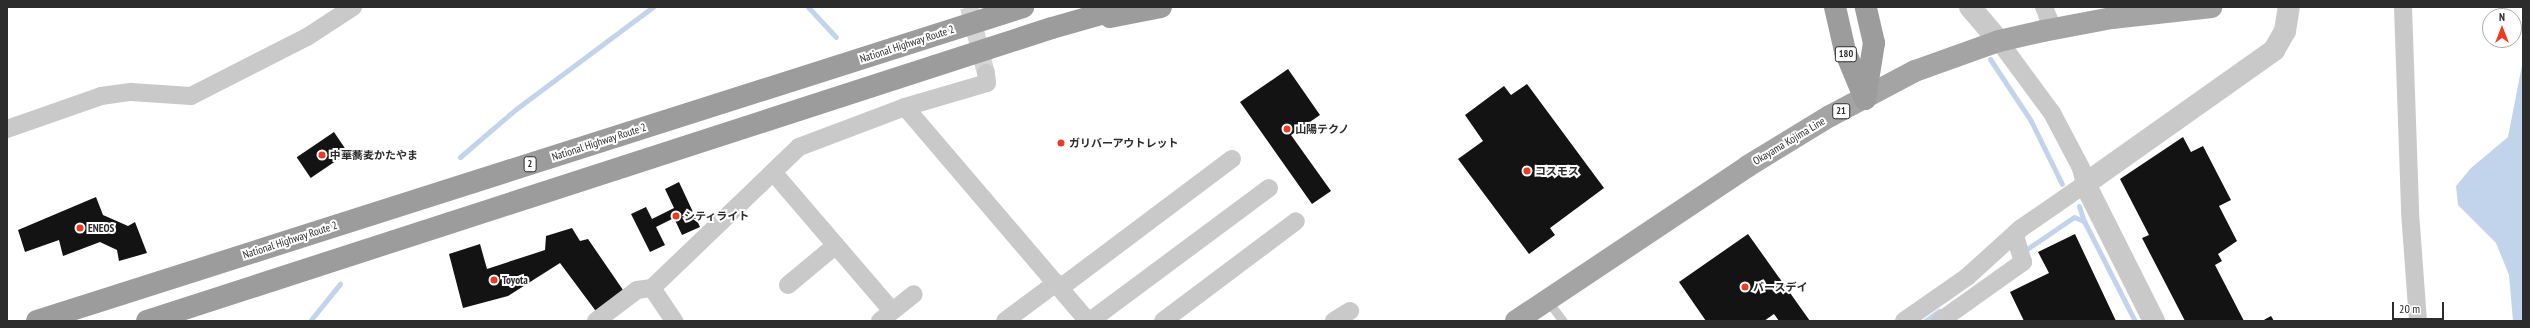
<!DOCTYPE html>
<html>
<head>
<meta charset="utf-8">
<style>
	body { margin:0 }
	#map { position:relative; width:2530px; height:328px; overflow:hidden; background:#fff; font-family:"PT Sans Narrow","Noto Sans JP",sans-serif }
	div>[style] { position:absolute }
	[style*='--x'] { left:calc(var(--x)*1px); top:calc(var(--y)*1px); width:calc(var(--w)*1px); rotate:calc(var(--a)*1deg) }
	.water>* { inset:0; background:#c2d4ec }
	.stream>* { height:5px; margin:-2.5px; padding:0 2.5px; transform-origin:2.5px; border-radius:2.5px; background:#c2d4ec }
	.building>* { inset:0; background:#131313; transform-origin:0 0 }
	.minor-tunnel>* { height:18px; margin-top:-9px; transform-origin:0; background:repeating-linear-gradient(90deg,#d5d5d5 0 18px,transparent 0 27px) }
	.service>* { height:9px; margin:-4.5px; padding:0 4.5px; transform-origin:4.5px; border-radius:4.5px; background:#c9c9c9 }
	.minor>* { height:18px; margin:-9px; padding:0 9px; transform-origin:9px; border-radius:9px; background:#c9c9c9 }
	.tertiary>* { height:22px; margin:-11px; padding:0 11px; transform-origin:11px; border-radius:11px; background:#c9c9c9 }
	.primary>* { height:22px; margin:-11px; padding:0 11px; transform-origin:11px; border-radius:11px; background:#a4a4a4 }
	.trunk>* { height:22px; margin:-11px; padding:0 11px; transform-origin:11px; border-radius:11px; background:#9c9c9c }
	.dots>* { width:11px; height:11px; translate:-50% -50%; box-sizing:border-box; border:2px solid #fff; border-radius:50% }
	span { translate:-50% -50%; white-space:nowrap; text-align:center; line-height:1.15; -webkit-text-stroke:4px #fff; paint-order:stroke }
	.shield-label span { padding:1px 3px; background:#fff; border:1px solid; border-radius:3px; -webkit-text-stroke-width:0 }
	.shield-label { font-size:10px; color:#2c2c2c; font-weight:700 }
	.street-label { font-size:11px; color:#2c2c2c }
	.poi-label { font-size:11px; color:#2c2c2c; font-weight:700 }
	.left { translate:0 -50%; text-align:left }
	.frame { position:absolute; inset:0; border:8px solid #2c2c2c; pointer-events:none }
	.north { position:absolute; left:2482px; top:8px; width:40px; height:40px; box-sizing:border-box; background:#fff; border:1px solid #ababab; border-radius:50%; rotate:0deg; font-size:11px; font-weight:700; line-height:16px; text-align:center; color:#2c2c2c }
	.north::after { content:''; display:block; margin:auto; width:14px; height:18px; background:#ed3b23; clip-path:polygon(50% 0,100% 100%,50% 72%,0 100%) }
	.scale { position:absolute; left:2392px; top:302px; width:52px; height:18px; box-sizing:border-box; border:2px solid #2c2c2c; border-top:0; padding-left:5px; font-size:12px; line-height:14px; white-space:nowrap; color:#2c2c2c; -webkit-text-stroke:3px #fff; paint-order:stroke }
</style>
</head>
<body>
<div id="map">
	<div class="water">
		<i style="clip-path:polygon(2523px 60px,2523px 321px,2513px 321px,2509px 275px,2496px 243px,2458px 205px,2456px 186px,2471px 168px,2508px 137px)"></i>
	</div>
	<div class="stream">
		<i style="--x:808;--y:7;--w:41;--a:47"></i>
		<i style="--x:1990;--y:59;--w:74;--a:56.5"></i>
		<i style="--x:2031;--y:121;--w:70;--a:63.8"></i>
		<i style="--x:460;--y:157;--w:74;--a:-40.6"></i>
		<i style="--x:516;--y:109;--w:171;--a:-36.7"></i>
		<i style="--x:2079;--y:206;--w:16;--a:72"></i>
		<i style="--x:2024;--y:251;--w:60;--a:-34.2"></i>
		<i style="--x:2074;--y:217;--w:11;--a:22"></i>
		<i style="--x:2084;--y:221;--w:112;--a:63"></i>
		<i style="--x:310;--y:321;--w:48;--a:-51"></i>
		<i style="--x:1925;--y:321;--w:17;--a:-36"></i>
	</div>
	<div class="building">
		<i style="clip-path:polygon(1288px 69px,1320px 115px,1291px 135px,1331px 191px,1312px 204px,1240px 102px)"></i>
		<i style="clip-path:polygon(1527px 84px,1604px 188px,1550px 228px,1555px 235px,1529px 254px,1458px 159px,1483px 141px,1465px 115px,1504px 86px,1511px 95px)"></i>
		<i style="left:334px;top:132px;width:25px;height:45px;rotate:56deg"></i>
		<i style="clip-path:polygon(2183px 137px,2191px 152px,2203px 146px,2231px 200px,2219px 206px,2237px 241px,2218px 254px,2222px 261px,2215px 265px,2244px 321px,2185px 321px,2142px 238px,2149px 235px,2120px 179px)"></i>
		<i style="clip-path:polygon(679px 182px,700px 227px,682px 235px,674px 218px,656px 227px,665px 245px,650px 252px,631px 214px,646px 207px,652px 219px,674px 208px,665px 189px)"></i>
		<i style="clip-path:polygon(96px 197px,103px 215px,128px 226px,135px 222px,147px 253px,119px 261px,117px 250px,100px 242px,63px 256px,59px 240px,25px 252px,18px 230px)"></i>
		<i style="clip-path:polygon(572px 228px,580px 241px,588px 239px,623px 290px,598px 314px,560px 263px,508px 296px,463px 308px,449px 254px,480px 244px,487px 269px,545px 250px,546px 236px)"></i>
		<i style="clip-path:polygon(1748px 234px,1810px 321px,1779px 321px,1774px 314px,1764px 321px,1706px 321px,1679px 282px)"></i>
		<i style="clip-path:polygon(2075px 234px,2116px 321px,2024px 321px,2010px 292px,2049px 273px,2038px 252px)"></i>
		<i style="clip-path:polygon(2271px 316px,2274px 321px,2262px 321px)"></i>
	</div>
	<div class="minor-tunnel">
		<i style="--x:969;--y:7;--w:68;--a:75.6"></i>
	</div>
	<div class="service">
		<i style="--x:1547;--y:300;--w:26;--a:53"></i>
	</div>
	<div class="minor">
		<i style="--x:2044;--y:7;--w:24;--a:68"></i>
		<i style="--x:2403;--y:7;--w:205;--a:88"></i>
		<i style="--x:2410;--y:212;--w:109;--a:85.8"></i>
		<i style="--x:905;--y:107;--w:282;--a:49.5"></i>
		<i style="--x:7;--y:129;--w:100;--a:-19.3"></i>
		<i style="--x:101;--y:96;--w:30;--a:-8"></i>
		<i style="--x:131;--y:92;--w:60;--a:3.8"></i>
		<i style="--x:191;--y:96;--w:130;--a:-27"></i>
		<i style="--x:307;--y:37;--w:55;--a:-33.1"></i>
		<i style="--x:773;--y:172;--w:183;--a:49.4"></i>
		<i style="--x:788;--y:285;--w:62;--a:-39.8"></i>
		<i style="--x:652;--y:288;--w:40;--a:56"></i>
		<i style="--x:1060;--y:288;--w:215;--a:-36.9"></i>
		<i style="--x:596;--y:321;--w:51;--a:-37.1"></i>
		<i style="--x:637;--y:290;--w:15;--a:-8"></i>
		<i style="--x:652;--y:288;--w:204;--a:-43.8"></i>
		<i style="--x:799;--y:147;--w:113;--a:-20.7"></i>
		<i style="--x:905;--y:107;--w:85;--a:-16.3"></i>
		<i style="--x:987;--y:83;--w:10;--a:-96"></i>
		<i style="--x:880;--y:321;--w:43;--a:-38.5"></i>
		<i style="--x:1005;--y:321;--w:64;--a:-36.7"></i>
		<i style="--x:1090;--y:321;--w:223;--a:-36.6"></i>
		<i style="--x:1163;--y:321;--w:166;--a:-36.9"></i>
		<i style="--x:1334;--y:321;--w:19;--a:-32"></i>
		<i style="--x:1904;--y:321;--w:77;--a:-34.9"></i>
		<i style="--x:1967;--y:277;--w:72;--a:-42.2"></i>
		<i style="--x:2020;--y:229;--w:79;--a:-34.7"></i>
		<i style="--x:2085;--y:184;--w:16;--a:-104"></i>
		<i style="--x:2081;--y:168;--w:62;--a:-117.8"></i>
		<i style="--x:2052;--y:113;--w:89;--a:-126.4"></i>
		<i style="--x:1940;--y:321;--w:102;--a:-35.4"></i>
		<i style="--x:2023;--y:262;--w:28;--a:-107"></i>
	</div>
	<div class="tertiary">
		<i style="--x:1970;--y:7;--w:45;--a:49.5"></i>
		<i style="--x:2154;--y:321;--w:153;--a:-116.7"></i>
		<i style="--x:2085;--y:184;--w:232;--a:-35.3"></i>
		<i style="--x:2274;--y:50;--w:22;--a:-60"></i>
		<i style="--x:2285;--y:31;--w:24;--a:-81"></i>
	</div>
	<div class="primary">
		<i style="--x:1516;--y:321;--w:279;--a:-33.7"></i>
		<i style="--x:1748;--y:166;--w:96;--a:-31.4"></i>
		<i style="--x:1830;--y:116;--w:96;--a:-27.9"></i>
		<i style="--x:1915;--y:71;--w:89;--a:-19.7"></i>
		<i style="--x:1999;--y:41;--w:45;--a:-12.8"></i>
		<i style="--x:2043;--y:31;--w:70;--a:-10.7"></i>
		<i style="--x:2112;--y:18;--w:100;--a:-6.3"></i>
	</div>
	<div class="trunk">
		<i style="--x:1835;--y:7;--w:45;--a:77.2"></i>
		<i style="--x:1845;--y:51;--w:52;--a:67.4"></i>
		<i style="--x:1110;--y:17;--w:52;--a:-11.1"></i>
		<i style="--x:1865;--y:99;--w:57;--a:-80.9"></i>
		<i style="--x:1874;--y:43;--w:37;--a:-103"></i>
		<i style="--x:37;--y:321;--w:1035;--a:-17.66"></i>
		<i style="--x:147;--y:321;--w:951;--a:-17.94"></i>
		<i style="--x:1052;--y:28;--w:76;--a:-16"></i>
	</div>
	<div class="dots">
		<i style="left:1287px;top:129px;background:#ed3b23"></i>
		<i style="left:1061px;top:143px;background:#ed3b23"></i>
		<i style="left:322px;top:155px;background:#ed3b23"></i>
		<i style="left:1527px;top:171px;background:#ed3b23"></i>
		<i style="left:676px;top:216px;background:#ed3b23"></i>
		<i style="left:80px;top:228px;background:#ed3b23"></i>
		<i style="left:494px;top:280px;background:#ed3b23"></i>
		<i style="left:1745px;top:287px;background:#ed3b23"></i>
	</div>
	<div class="shield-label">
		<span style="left:1846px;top:54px">180</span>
		<span style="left:1841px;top:111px">21</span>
		<span style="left:530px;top:164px">2</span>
	</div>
	<div class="street-label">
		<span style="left:907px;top:44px;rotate:-18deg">National Highway Route 2</span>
		<span style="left:1789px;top:141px;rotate:-31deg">Okayama Kojima Line</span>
		<span style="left:599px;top:142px;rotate:-18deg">National Highway Route 2</span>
		<span style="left:290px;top:240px;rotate:-18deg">National Highway Route 2</span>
	</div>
	<div class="poi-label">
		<span class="left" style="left:1295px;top:129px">山陽テクノ</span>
		<span class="left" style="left:1069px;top:143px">ガリバーアウトレット</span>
		<span class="left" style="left:330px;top:155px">中華蕎麦かたやま</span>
		<span class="left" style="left:1535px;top:171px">コスモス</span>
		<span class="left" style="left:684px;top:216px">シティライト</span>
		<span class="left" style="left:88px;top:228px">ENEOS</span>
		<span class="left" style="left:502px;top:280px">Toyota</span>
		<span class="left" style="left:1753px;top:287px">バースデイ</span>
	</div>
	<div class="frame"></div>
	<div class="north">N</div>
	<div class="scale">20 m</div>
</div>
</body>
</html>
